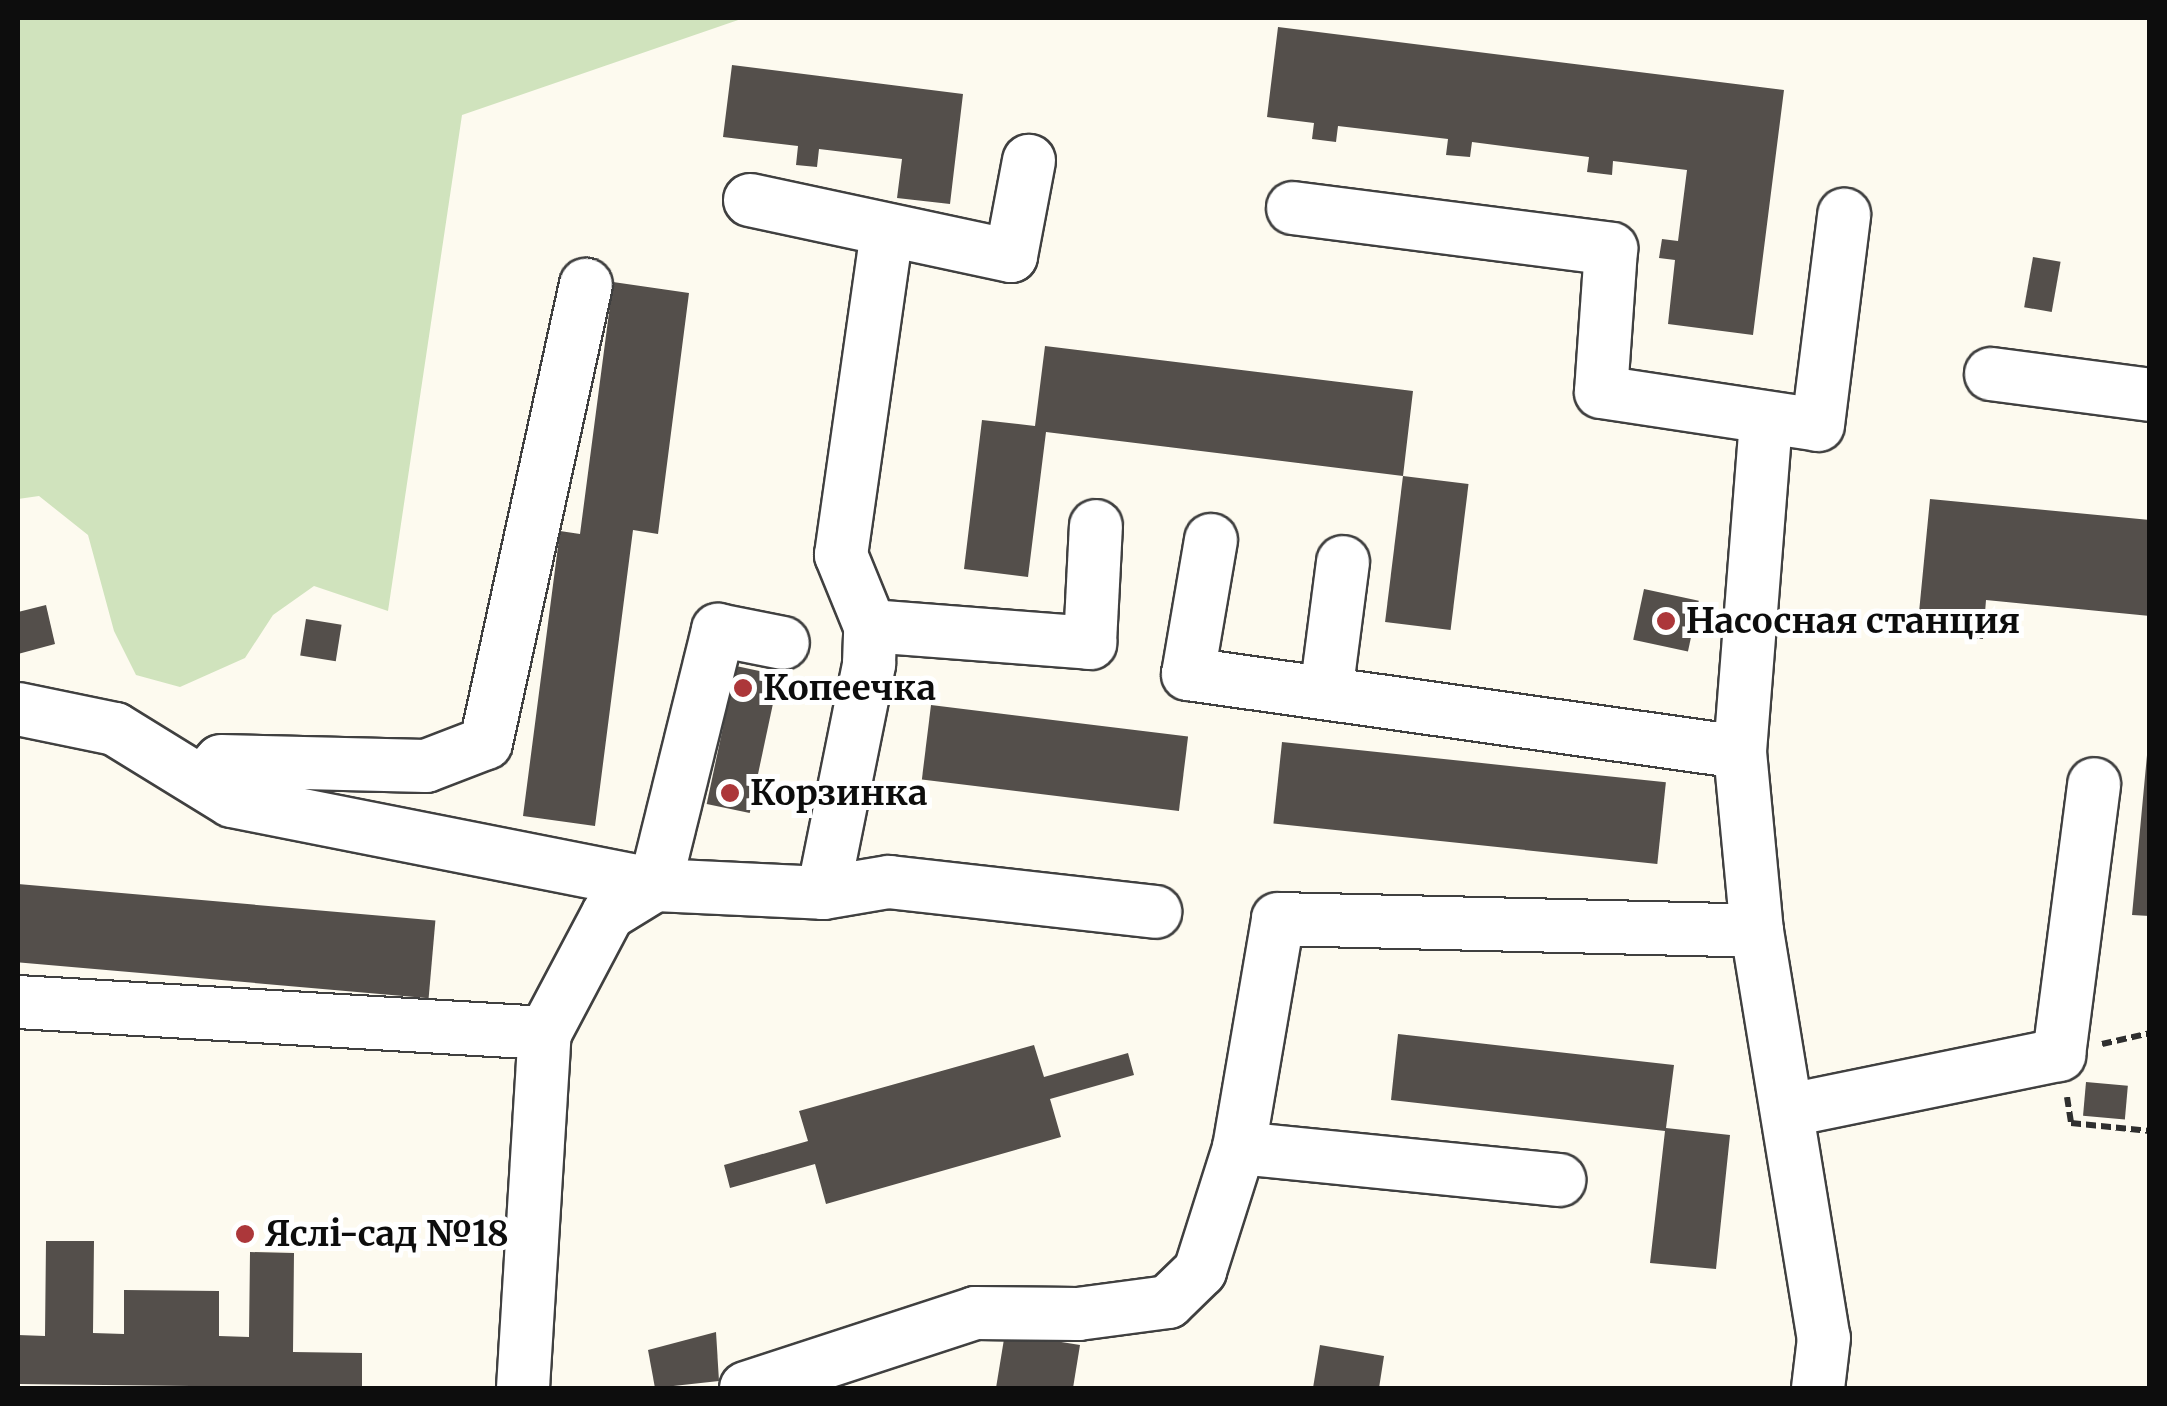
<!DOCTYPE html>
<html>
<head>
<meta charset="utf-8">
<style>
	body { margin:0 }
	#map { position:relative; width:2167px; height:1406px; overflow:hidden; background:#fdfaef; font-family:Merriweather,serif }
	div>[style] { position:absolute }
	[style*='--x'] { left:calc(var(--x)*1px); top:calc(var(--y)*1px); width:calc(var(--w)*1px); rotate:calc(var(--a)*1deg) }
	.green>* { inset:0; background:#d0e3bd }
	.building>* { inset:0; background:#544f4b; transform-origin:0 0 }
	.path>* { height:6px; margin-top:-3px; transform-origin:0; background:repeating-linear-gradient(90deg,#2f2f2f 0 10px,transparent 0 15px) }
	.roads { filter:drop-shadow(2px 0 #404040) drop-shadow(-2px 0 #404040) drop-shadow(0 2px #404040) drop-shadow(0 -2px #404040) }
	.minor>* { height:52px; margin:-26px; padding:0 26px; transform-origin:26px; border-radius:26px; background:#fff }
	.dots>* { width:28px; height:28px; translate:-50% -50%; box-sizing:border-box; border:5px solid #fff; border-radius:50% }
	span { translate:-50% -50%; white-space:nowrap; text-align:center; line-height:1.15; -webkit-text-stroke:10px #fff; paint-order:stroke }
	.poi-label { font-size:35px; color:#0d0d0d; font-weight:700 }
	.left { translate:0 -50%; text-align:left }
	.frame { position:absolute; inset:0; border:20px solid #0d0d0d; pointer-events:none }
</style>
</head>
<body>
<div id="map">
	<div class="green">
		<i style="clip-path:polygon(18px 18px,744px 18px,462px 115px,388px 611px,314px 586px,273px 615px,245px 658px,180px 687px,136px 675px,114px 631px,88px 535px,39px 496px,18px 499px)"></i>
	</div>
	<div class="building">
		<i style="clip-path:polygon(1278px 27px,1784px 90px,1753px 335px,1668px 324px,1675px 260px,1659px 258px,1662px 239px,1678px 241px,1687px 170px,1613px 161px,1612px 175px,1587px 172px,1589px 157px,1472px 142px,1470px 157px,1446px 155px,1448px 139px,1338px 126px,1336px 142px,1312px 139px,1314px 123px,1267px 117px)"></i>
		<i style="clip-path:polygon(732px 65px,963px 94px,950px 204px,897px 198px,902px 159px,819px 149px,817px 167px,796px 165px,798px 146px,723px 137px)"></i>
		<i style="left:2033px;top:257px;width:28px;height:51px;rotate:10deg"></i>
		<i style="clip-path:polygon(613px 282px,689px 293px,658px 534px,633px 530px,595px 826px,523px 816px,560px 531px,580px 534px)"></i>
		<i style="clip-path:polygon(1045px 346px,1413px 391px,1403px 476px,1046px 432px,1028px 577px,964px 569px,982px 420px,1035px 426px)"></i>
		<i style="left:1403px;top:476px;width:66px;height:147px;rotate:7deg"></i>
		<i style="clip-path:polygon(1930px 499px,2150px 520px,2150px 616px,1986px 600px,1983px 639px,1917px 633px)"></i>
		<i style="left:1644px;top:589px;width:56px;height:52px;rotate:12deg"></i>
		<i style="clip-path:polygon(46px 605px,55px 644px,18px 654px,18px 612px)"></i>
		<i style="left:306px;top:619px;width:36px;height:37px;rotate:9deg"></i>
		<i style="left:736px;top:666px;width:44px;height:141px;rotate:12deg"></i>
		<i style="left:931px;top:705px;width:259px;height:75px;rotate:7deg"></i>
		<i style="left:1282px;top:742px;width:386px;height:82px;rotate:6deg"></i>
		<i style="clip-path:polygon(2147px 755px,2150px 755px,2150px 916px,2132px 915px)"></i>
		<i style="left:18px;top:884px;width:419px;height:78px;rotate:5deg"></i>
		<i style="clip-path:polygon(1398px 1034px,1674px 1065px,1666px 1128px,1730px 1135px,1716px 1269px,1650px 1263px,1665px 1131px,1391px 1100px)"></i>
		<i style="clip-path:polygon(1034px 1045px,1044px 1077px,1128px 1053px,1134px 1075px,1050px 1099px,1061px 1137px,826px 1204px,815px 1164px,730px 1188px,724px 1165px,808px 1141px,799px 1111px)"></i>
		<i style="left:2086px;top:1082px;width:42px;height:34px;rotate:5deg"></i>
		<i style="clip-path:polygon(46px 1241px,94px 1241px,93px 1333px,124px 1334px,124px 1290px,219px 1291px,219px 1336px,249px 1337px,250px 1252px,294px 1253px,293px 1352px,362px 1353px,362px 1388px,18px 1384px,18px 1335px,45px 1336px)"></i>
		<i style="clip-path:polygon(716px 1332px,719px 1381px,655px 1388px,648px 1350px)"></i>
		<i style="clip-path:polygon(1005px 1333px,1080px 1345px,1073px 1388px,996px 1388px)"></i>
		<i style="clip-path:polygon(1320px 1345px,1384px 1356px,1379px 1388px,1313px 1388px)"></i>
	</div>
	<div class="path">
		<i style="--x:2102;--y:1044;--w:49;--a:-12.9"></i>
		<i style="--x:2067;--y:1097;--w:26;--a:81"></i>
		<i style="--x:2071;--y:1123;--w:79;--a:5.8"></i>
	</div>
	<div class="roads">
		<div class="minor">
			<i style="--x:750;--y:200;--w:267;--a:12.1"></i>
			<i style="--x:1011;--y:256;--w:97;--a:-79.3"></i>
			<i style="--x:1293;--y:208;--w:321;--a:7.3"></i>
			<i style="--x:1611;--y:249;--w:143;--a:94"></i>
			<i style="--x:1601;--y:392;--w:219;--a:8.6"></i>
			<i style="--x:1818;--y:425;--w:212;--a:-82.9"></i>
			<i style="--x:1991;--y:374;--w:160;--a:7.5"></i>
			<i style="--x:1766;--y:421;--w:332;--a:94.5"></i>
			<i style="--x:1740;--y:752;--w:180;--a:84.6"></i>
			<i style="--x:1757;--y:931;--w:412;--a:80.7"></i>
			<i style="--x:1824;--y:1338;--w:50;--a:96.8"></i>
			<i style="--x:1211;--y:540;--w:136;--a:99.7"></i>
			<i style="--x:1188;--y:674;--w:557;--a:8.04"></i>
			<i style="--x:870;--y:626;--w:221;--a:4.4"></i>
			<i style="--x:1090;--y:643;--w:117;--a:-87.1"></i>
			<i style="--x:1326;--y:693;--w:132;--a:-82.6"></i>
			<i style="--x:18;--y:709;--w:99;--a:11.7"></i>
			<i style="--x:115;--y:729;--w:137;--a:31.6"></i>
			<i style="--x:232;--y:801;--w:431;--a:11.2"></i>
			<i style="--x:655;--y:885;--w:168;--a:2.7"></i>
			<i style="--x:823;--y:893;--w:234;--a:-78.6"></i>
			<i style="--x:869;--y:664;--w:38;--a:-88"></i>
			<i style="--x:870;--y:626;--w:77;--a:-112.2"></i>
			<i style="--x:841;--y:555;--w:327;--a:-81.9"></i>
			<i style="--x:204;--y:780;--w:25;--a:-48"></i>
			<i style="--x:221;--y:761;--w:205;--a:1.4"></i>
			<i style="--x:426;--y:766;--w:64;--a:-21"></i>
			<i style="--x:486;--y:743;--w:469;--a:-77.7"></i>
			<i style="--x:823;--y:893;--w:67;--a:-9.5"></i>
			<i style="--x:889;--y:882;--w:268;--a:6.4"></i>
			<i style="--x:18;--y:1002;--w:528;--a:3.37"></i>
			<i style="--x:1790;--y:1110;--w:275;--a:-11.6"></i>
			<i style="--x:2059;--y:1055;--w:273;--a:-82.6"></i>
			<i style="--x:1239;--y:1148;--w:322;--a:5.7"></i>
			<i style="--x:523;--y:1388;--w:356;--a:-86.5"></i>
			<i style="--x:545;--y:1033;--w:135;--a:-62.1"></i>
			<i style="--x:608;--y:914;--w:55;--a:-31.7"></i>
			<i style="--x:655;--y:885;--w:263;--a:-76.1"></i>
			<i style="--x:718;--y:630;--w:66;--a:11.3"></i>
			<i style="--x:746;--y:1388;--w:241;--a:-18.1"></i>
			<i style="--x:975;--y:1313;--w:103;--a:0.6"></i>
			<i style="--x:1078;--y:1314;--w:91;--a:-7.6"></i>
			<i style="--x:1168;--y:1302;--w:45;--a:-44.1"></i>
			<i style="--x:1200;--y:1271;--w:129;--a:-72.4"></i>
			<i style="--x:1239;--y:1148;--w:232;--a:-80.3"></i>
			<i style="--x:1278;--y:919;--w:479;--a:1.4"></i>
		</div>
	</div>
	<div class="dots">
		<i style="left:1666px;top:621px;background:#ac373a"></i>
		<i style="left:743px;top:688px;background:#ac373a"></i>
		<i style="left:730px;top:793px;background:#ac373a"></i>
		<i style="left:245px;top:1234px;background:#ac373a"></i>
	</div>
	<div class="poi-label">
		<span class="left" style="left:1686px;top:621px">Насосная станция</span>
		<span class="left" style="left:763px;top:688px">Копеечка</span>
		<span class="left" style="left:750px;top:793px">Корзинка</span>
		<span class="left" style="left:265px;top:1234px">Яслі-сад №18</span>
	</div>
	<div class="frame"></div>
</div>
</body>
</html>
